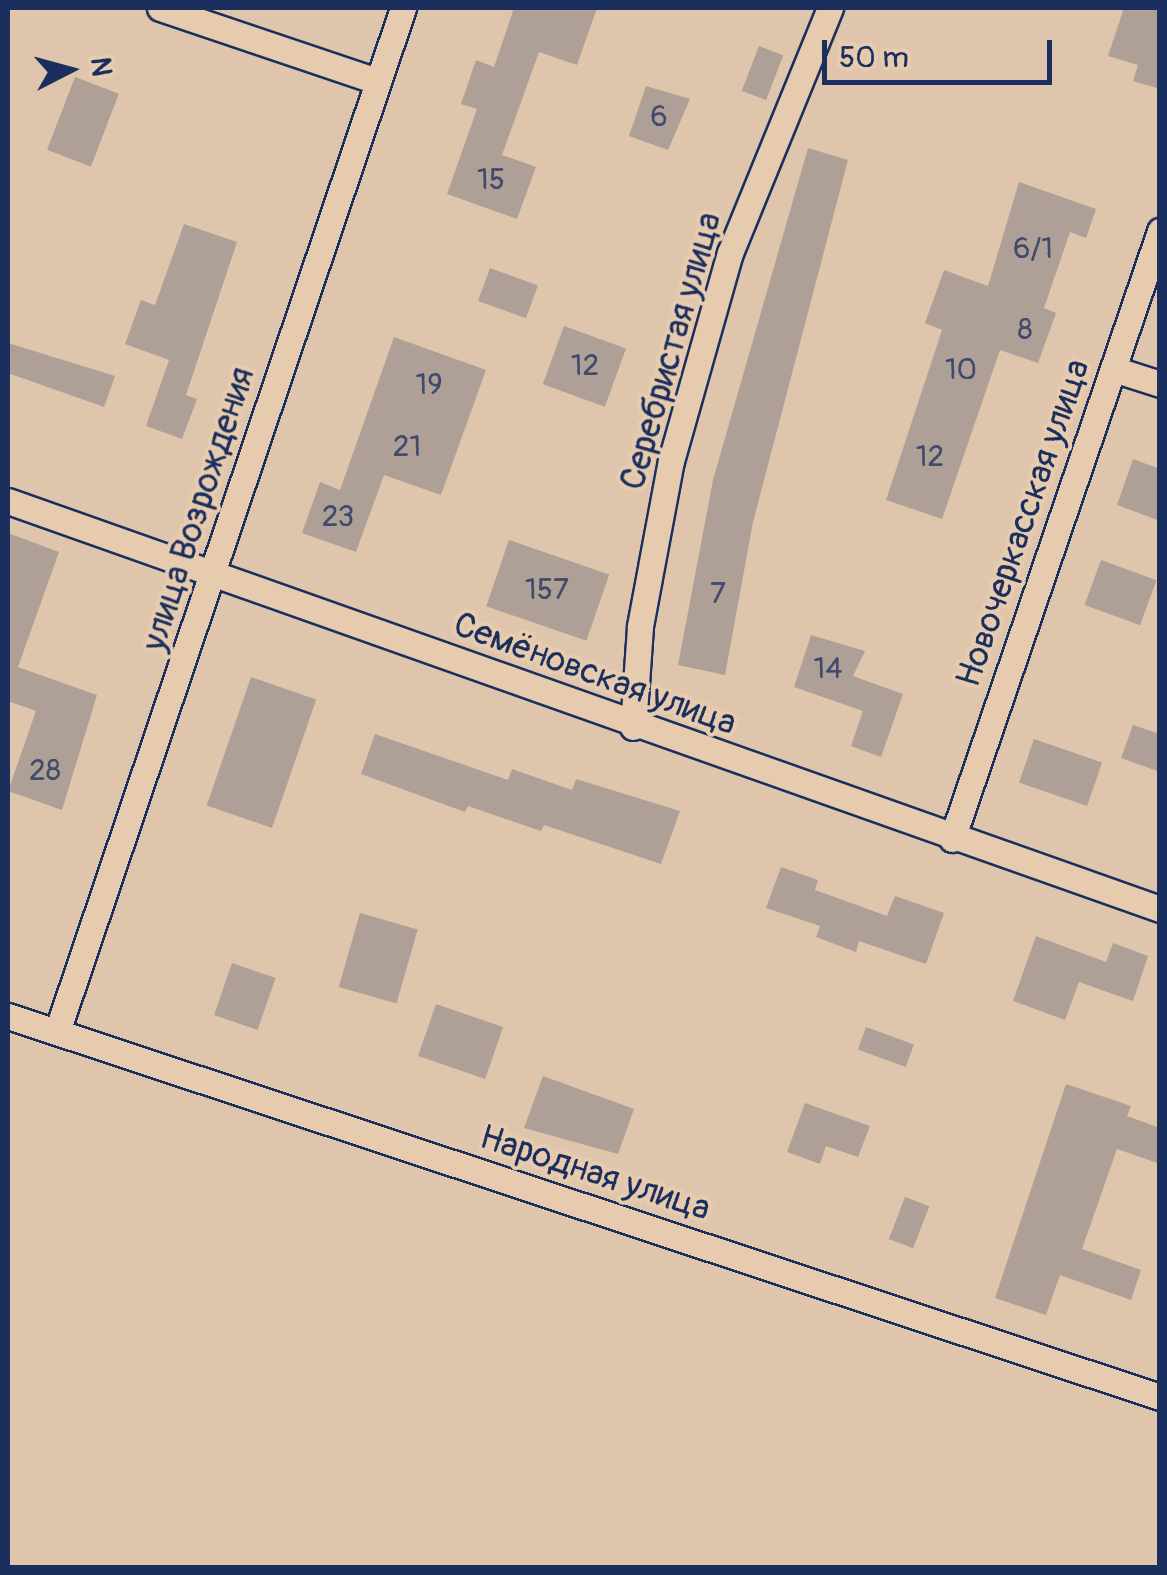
<!DOCTYPE html>
<html>
<head>
<meta charset="utf-8">
<style>
	body { margin:0 }
	#map { position:relative; width:1167px; height:1575px; overflow:hidden; background:#dfc5ab; font-family:Pangolin,sans-serif }
	div>[style] { position:absolute }
	[style*='--x'] { left:calc(var(--x)*1px); top:calc(var(--y)*1px); width:calc(var(--w)*1px); rotate:calc(var(--a)*1deg) }
	.building>* { inset:0; background:#aea097; transform-origin:0 0 }
	.roads { filter:drop-shadow(2px 0 #1b2f5e) drop-shadow(-2px 0 #1b2f5e) drop-shadow(0 2px #1b2f5e) drop-shadow(0 -2px #1b2f5e) }
	.minor>* { height:25px; margin:-12.5px; padding:0 12.5px; transform-origin:12.5px; border-radius:12.5px; background:#e7cbae }
	span { translate:-50% -50%; white-space:nowrap; text-align:center; line-height:1.15; -webkit-text-stroke:8px #e7cbae; paint-order:stroke }
	.number-label { font-size:30px; color:#404b6c }
	.number-label span { -webkit-text-stroke-width:0 }
	.street-label { font-size:35px; color:#1b2f5e }
	.frame { position:absolute; inset:0; border:10px solid #1b2f5e; pointer-events:none }
	.north { position:absolute; left:20px; top:20px; width:100px; height:100px; -webkit-text-stroke:8px #e7cbae; paint-order:stroke; rotate:84deg; font-size:28px; font-weight:700; line-height:40px; text-align:center; color:#1b2f5e }
	.north::after { content:''; display:block; margin:auto; width:35px; height:45px; background:#1b2f5e; clip-path:polygon(50% 0,100% 100%,50% 72%,0 100%) }
	.scale { position:absolute; left:822px; top:40px; width:230px; height:45px; box-sizing:border-box; border:5px solid #1b2f5e; border-top:0; padding-left:12px; font-size:30px; line-height:35px; white-space:nowrap; color:#1b2f5e; -webkit-text-stroke:8px #e7cbae; paint-order:stroke }
</style>
</head>
<body>
<div id="map">
	<div class="building">
		<i style="clip-path:polygon(514px 8px,597px 8px,577px 65px,539px 52px,502px 155px,536px 167px,517px 219px,447px 194px,477px 109px,461px 104px,476px 60px,494px 67px)"></i>
		<i style="clip-path:polygon(1124px 8px,1160px 8px,1160px 89px,1133px 81px,1138px 65px,1108px 56px)"></i>
		<i style="left:759px;top:46px;width:26px;height:48px;rotate:21deg"></i>
		<i style="left:75px;top:77px;width:47px;height:78px;rotate:21deg"></i>
		<i style="clip-path:polygon(646px 86px,690px 99px,668px 150px,629px 136px)"></i>
		<i style="clip-path:polygon(808px 148px,848px 160px,753px 522px,725px 675px,678px 665px,713px 480px)"></i>
		<i style="clip-path:polygon(1019px 182px,1096px 209px,1086px 238px,1070px 232px,1044px 308px,1056px 313px,1038px 363px,1000px 350px,942px 519px,886px 500px,942px 330px,925px 323px,944px 270px,988px 286px)"></i>
		<i style="clip-path:polygon(184px 224px,237px 242px,186px 395px,197px 399px,182px 439px,146px 426px,169px 360px,125px 344px,141px 300px,155px 305px)"></i>
		<i style="left:490px;top:268px;width:51px;height:35px;rotate:20deg"></i>
		<i style="left:564px;top:326px;width:66px;height:62px;rotate:20deg"></i>
		<i style="clip-path:polygon(394px 337px,486px 370px,441px 495px,384px 475px,356px 552px,302px 533px,320px 482px,340px 490px)"></i>
		<i style="clip-path:polygon(8px 343px,115px 376px,104px 407px,8px 373px)"></i>
		<i style="clip-path:polygon(1133px 459px,1160px 469px,1160px 521px,1117px 505px)"></i>
		<i style="clip-path:polygon(8px 533px,59px 552px,18px 667px,97px 695px,62px 810px,8px 791px,36px 711px,8px 701px)"></i>
		<i style="left:509px;top:540px;width:106px;height:70px;rotate:19deg"></i>
		<i style="left:1101px;top:560px;width:59px;height:48px;rotate:20deg"></i>
		<i style="clip-path:polygon(811px 635px,865px 651px,853px 676px,903px 694px,881px 757px,851px 746px,863px 711px,794px 687px)"></i>
		<i style="left:251px;top:677px;width:69px;height:136px;rotate:19deg"></i>
		<i style="clip-path:polygon(1133px 725px,1160px 734px,1160px 772px,1121px 758px)"></i>
		<i style="clip-path:polygon(375px 734px,508px 780px,512px 769px,572px 790px,576px 779px,680px 811px,661px 864px,544px 825px,541px 831px,468px 806px,465px 812px,361px 774px)"></i>
		<i style="left:1034px;top:739px;width:72px;height:46px;rotate:19deg"></i>
		<i style="clip-path:polygon(781px 867px,818px 880px,815px 890px,887px 916px,895px 896px,944px 913px,926px 964px,859px 941px,856px 952px,816px 937px,820px 926px,766px 908px)"></i>
		<i style="left:360px;top:913px;width:60px;height:77px;rotate:16deg"></i>
		<i style="clip-path:polygon(1036px 936px,1106px 962px,1113px 943px,1148px 956px,1133px 1001px,1079px 982px,1065px 1020px,1013px 1001px)"></i>
		<i style="left:232px;top:963px;width:46px;height:55px;rotate:19deg"></i>
		<i style="left:436px;top:1004px;width:71px;height:55px;rotate:19deg"></i>
		<i style="left:866px;top:1027px;width:51px;height:24px;rotate:20deg"></i>
		<i style="clip-path:polygon(543px 1076px,634px 1109px,618px 1154px,524px 1128px)"></i>
		<i style="clip-path:polygon(1066px 1084px,1131px 1106px,1127px 1116px,1160px 1128px,1160px 1164px,1117px 1149px,1082px 1249px,1141px 1270px,1131px 1300px,1060px 1275px,1046px 1315px,995px 1298px)"></i>
		<i style="clip-path:polygon(805px 1103px,870px 1126px,858px 1157px,826px 1146px,820px 1164px,787px 1152px)"></i>
		<i style="left:905px;top:1197px;width:26px;height:45px;rotate:21deg"></i>
	</div>
	<div class="roads">
		<div class="minor">
			<i style="--x:160;--y:8;--w:229;--a:18.6"></i>
			<i style="--x:1113;--y:369;--w:49;--a:17.7"></i>
			<i style="--x:8;--y:501;--w:1222;--a:19.5"></i>
			<i style="--x:633;--y:727;--w:101;--a:-86"></i>
			<i style="--x:640;--y:626;--w:168;--a:-79.4"></i>
			<i style="--x:671;--y:461;--w:216;--a:-74.2"></i>
			<i style="--x:730;--y:253;--w:265;--a:-67.8"></i>
			<i style="--x:952;--y:839;--w:643;--a:-71.11"></i>
			<i style="--x:8;--y:1016;--w:1213;--a:18.3"></i>
			<i style="--x:57;--y:1032;--w:1081;--a:-71.33"></i>
		</div>
	</div>
	<div class="number-label">
		<span style="left:659px;top:117px">6</span>
		<span style="left:491px;top:180px">15</span>
		<span style="left:1033px;top:249px">6/1</span>
		<span style="left:1025px;top:330px">8</span>
		<span style="left:585px;top:366px">12</span>
		<span style="left:961px;top:370px">10</span>
		<span style="left:429px;top:385px">19</span>
		<span style="left:407px;top:447px">21</span>
		<span style="left:930px;top:457px">12</span>
		<span style="left:338px;top:517px">23</span>
		<span style="left:547px;top:590px">157</span>
		<span style="left:718px;top:594px">7</span>
		<span style="left:828px;top:669px">14</span>
		<span style="left:45px;top:771px">28</span>
	</div>
	<div class="street-label">
		<span style="left:671px;top:351px;rotate:-74deg">Серебристая улица</span>
		<span style="left:198px;top:509px;rotate:-72deg">улица Возрождения</span>
		<span style="left:1023px;top:523px;rotate:-71deg">Новочеркасская улица</span>
		<span style="left:595px;top:674px;rotate:20deg">Семёновская улица</span>
		<span style="left:595px;top:1173px;rotate:18deg">Народная улица</span>
	</div>
	<div class="frame"></div>
	<div class="north">N</div>
	<div class="scale">50 m</div>
</div>
</body>
</html>
